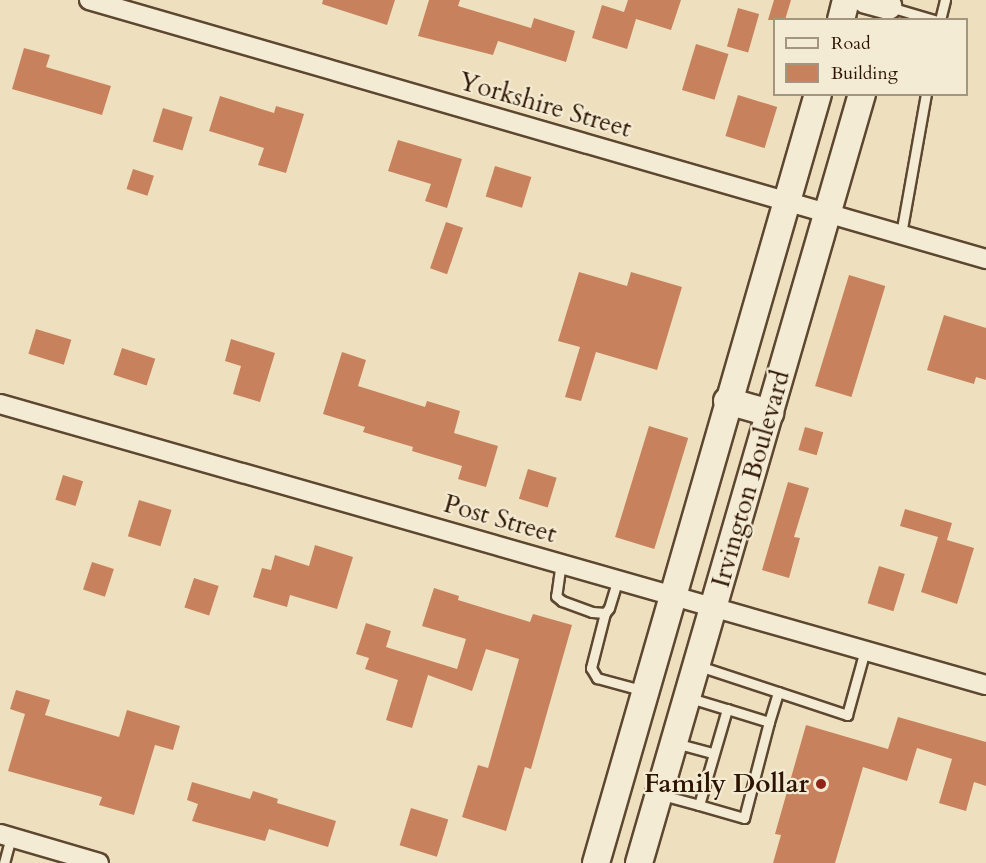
<!DOCTYPE html>
<html>
<head>
<meta charset="utf-8">
<style>
	body { margin:0 }
	#map { position:relative; width:986px; height:863px; overflow:hidden; background:#eee0be; font-family:Cardo,serif }
	div>[style] { position:absolute }
	[style*='--x'] { left:calc(var(--x)*1px); top:calc(var(--y)*1px); width:calc(var(--w)*1px); rotate:calc(var(--a)*1deg) }
	.building>* { inset:0; background:#c7825d; transform-origin:0 0 }
	.roads { filter:drop-shadow(2px 0 #5d4730) drop-shadow(-2px 0 #5d4730) drop-shadow(0 2px #5d4730) drop-shadow(0 -2px #5d4730) }
	.lane>* { height:9px; margin:-4.5px; padding:0 4.5px; transform-origin:4.5px; border-radius:4.5px; background:#f4ebd5 }
	.street>* { height:18px; margin:-9px; padding:0 9px; transform-origin:9px; border-radius:9px; background:#f4ebd5 }
	.secondary>* { height:26px; margin:-13px; padding:0 13px; transform-origin:13px; border-radius:13px; background:#f4ebd5 }
	.dots>* { width:16px; height:16px; translate:-50% -50%; box-sizing:border-box; border:3px solid #f4ebd5; border-radius:50% }
	span { translate:-50% -50%; white-space:nowrap; text-align:center; line-height:1.15; -webkit-text-stroke:4.5px #f4ebd5; paint-order:stroke }
	.street-label { font-size:26px; color:#2d1401 }
	.poi-label { font-size:26px; color:#2d1401; font-weight:700 }
	.right { translate:-100% -50%; text-align:right }
	.legend { position:absolute; left:773px; top:18px; width:195px; height:78px; box-sizing:border-box; background:#f4ebd5; border:2px solid #a49580; margin:0; padding:8px 10px; list-style:none; font-size:18px; color:#2d1401 }
	.legend li { display:flex; align-items:center; gap:12px; height:30px }
	.legend b { width:30px; border:2px solid #a49580 }
</style>
</head>
<body>
<div id="map">
	<div class="building">
		<i style="clip-path:polygon(323px 0,395px 0,387px 25px,322px 4px)"></i>
		<i style="clip-path:polygon(429px 0,460px 0,458px 6px,531px 28px,534px 18px,575px 31px,566px 62px,498px 41px,493px 55px,418px 36px)"></i>
		<i style="clip-path:polygon(628px 0,681px 0,671px 30px,636px 19px,627px 49px,592px 38px,602px 5px,624px 12px)"></i>
		<i style="clip-path:polygon(774px 0,791px 0,785px 20px,768px 20px)"></i>
		<i style="left:738px;top:8px;width:22px;height:40px;rotate:16deg"></i>
		<i style="left:696px;top:44px;width:34px;height:48px;rotate:17deg"></i>
		<i style="clip-path:polygon(24px 48px,50px 55px,46px 67px,111px 86px,102px 115px,12px 89px)"></i>
		<i style="left:738px;top:95px;width:41px;height:43px;rotate:17deg"></i>
		<i style="clip-path:polygon(220px 96px,274px 113px,276px 106px,304px 114px,286px 173px,258px 165px,264px 148px,209px 131px)"></i>
		<i style="left:163px;top:108px;width:31px;height:35px;rotate:17deg"></i>
		<i style="clip-path:polygon(398px 140px,462px 159px,447px 208px,425px 201px,431px 184px,388px 171px)"></i>
		<i style="left:495px;top:166px;width:38px;height:32px;rotate:17deg"></i>
		<i style="left:133px;top:169px;width:22px;height:21px;rotate:18deg"></i>
		<i style="left:446px;top:222px;width:18px;height:49px;rotate:19deg"></i>
		<i style="clip-path:polygon(579px 272px,627px 286px,631px 272px,682px 287px,657px 370px,596px 352px,581px 401px,565px 397px,580px 347px,558px 341px)"></i>
		<i style="left:849px;top:275px;width:38px;height:116px;rotate:17deg"></i>
		<i style="clip-path:polygon(944px 315px,986px 328px,986px 380px,976px 377px,974px 384px,927px 370px)"></i>
		<i style="left:36px;top:329px;width:37px;height:26px;rotate:17deg"></i>
		<i style="clip-path:polygon(231px 339px,275px 353px,260px 402px,233px 394px,241px 366px,225px 361px)"></i>
		<i style="left:122px;top:348px;width:35px;height:28px;rotate:18deg"></i>
		<i style="clip-path:polygon(342px 352px,366px 360px,358px 386px,425px 407px,427px 401px,460px 411px,454px 433px,498px 446px,486px 487px,458px 479px,462px 466px,412px 451px,413px 447px,363px 432px,365px 427px,323px 414px)"></i>
		<i style="left:649px;top:426px;width:41px;height:116px;rotate:17deg"></i>
		<i style="left:805px;top:427px;width:19px;height:24px;rotate:16deg"></i>
		<i style="left:528px;top:469px;width:30px;height:31px;rotate:17deg"></i>
		<i style="left:63px;top:475px;width:21px;height:26px;rotate:17deg"></i>
		<i style="clip-path:polygon(788px 482px,809px 488px,794px 537px,800px 538px,789px 578px,762px 570px)"></i>
		<i style="left:139px;top:500px;width:34px;height:38px;rotate:17deg"></i>
		<i style="clip-path:polygon(905px 509px,952px 523px,947px 540px,974px 548px,957px 604px,921px 592px,938px 537px,900px 526px)"></i>
		<i style="clip-path:polygon(315px 545px,353px 557px,337px 609px,290px 595px,287px 607px,253px 597px,262px 568px,271px 570px,275px 555px,309px 566px)"></i>
		<i style="left:92px;top:562px;width:23px;height:29px;rotate:18deg"></i>
		<i style="left:879px;top:566px;width:27px;height:39px;rotate:17deg"></i>
		<i style="left:194px;top:578px;width:26px;height:31px;rotate:18deg"></i>
		<i style="clip-path:polygon(434px 588px,459px 596px,458px 600px,530px 622px,533px 614px,572px 625px,531px 769px,525px 767px,506px 831px,462px 817px,478px 765px,488px 768px,519px 659px,486px 649px,472px 691px,428px 675px,412px 728px,386px 720px,398px 680px,365px 669px,369px 658px,356px 654px,366px 623px,391px 631px,386px 647px,457px 669px,466px 639px,422px 626px)"></i>
		<i style="clip-path:polygon(16px 690px,50px 700px,45px 715px,119px 737px,127px 710px,180px 726px,173px 750px,155px 745px,134px 815px,99px 805px,102px 797px,8px 771px,25px 714px,10px 709px)"></i>
		<i style="clip-path:polygon(898px 717px,986px 742px,986px 786px,974px 782px,966px 811px,939px 803px,952px 759px,917px 748px,907px 781px,863px 767px,835px 863px,773px 863px,781px 835px,775px 834px,806px 725px,888px 749px)"></i>
		<i style="clip-path:polygon(192px 782px,250px 799px,253px 791px,278px 799px,277px 803px,336px 821px,328px 847px,269px 829px,265px 841px,192px 821px,198px 804px,187px 800px)"></i>
		<i style="left:411px;top:808px;width:39px;height:39px;rotate:17deg"></i>
	</div>
	<div class="roads">
		<div class="lane">
			<i style="--x:890;--y:7;--w:46;--a:16.5"></i>
			<i style="--x:940;--y:20;--w:21;--a:-76"></i>
			<i style="--x:901;--y:234;--w:142;--a:-79.9"></i>
			<i style="--x:561;--y:562;--w:34;--a:98"></i>
			<i style="--x:556;--y:596;--w:8;--a:40"></i>
			<i style="--x:562;--y:601;--w:32;--a:20"></i>
			<i style="--x:592;--y:612;--w:13;--a:4"></i>
			<i style="--x:605;--y:613;--w:6;--a:-51"></i>
			<i style="--x:609;--y:608;--w:31;--a:-73"></i>
			<i style="--x:605;--y:613;--w:57;--a:104.3"></i>
			<i style="--x:591;--y:668;--w:12;--a:59"></i>
			<i style="--x:597;--y:678;--w:50;--a:15.2"></i>
			<i style="--x:699;--y:666;--w:83;--a:18.2"></i>
			<i style="--x:690;--y:698;--w:39;--a:17"></i>
			<i style="--x:727;--y:709;--w:44;--a:17.2"></i>
			<i style="--x:769;--y:722;--w:99;--a:104.6"></i>
			<i style="--x:744;--y:818;--w:47;--a:-163.9"></i>
			<i style="--x:699;--y:805;--w:100;--a:-73.7"></i>
			<i style="--x:769;--y:722;--w:31;--a:-73"></i>
			<i style="--x:778;--y:692;--w:73;--a:18.4"></i>
			<i style="--x:847;--y:715;--w:67;--a:-74.5"></i>
			<i style="--x:675;--y:743;--w:39;--a:15"></i>
			<i style="--x:662;--y:795;--w:38;--a:15"></i>
			<i style="--x:4;--y:863;--w:27;--a:-75"></i>
		</div>
		<div class="street">
			<i style="--x:89;--y:0;--w:934;--a:16.11"></i>
			<i style="--x:0;--y:404;--w:1025;--a:15.91"></i>
			<i style="--x:0;--y:834;--w:103;--a:16.3"></i>
		</div>
		<div class="secondary">
			<i style="--x:866;--y:0;--w:23;--a:15"></i>
			<i style="--x:841;--y:20;--w:21;--a:-76"></i>
			<i style="--x:727;--y:401;--w:45;--a:15.6"></i>
			<i style="--x:596;--y:863;--w:800;--a:-73.9"></i>
			<i style="--x:639;--y:863;--w:801;--a:-73.83"></i>
		</div>
	</div>
	<div class="dots">
		<i style="left:821px;top:784px;background:#8f2418"></i>
	</div>
	<div class="street-label">
		<span style="left:545px;top:105px;rotate:16deg">Yorkshire Street</span>
		<span style="left:751px;top:479px;rotate:-74deg">Irvington Boulevard</span>
		<span style="left:500px;top:519px;rotate:16deg">Post Street</span>
	</div>
	<div class="poi-label">
		<span class="right" style="left:809px;top:784px">Family Dollar</span>
	</div>
	<ul class="legend">
	<li><b style="height:8px;background:#f4ebd5"></b>Road</li>
	<li><b style="height:16px;background:#c7825d"></b>Building</li>
	</ul>
</div>
</body>
</html>
